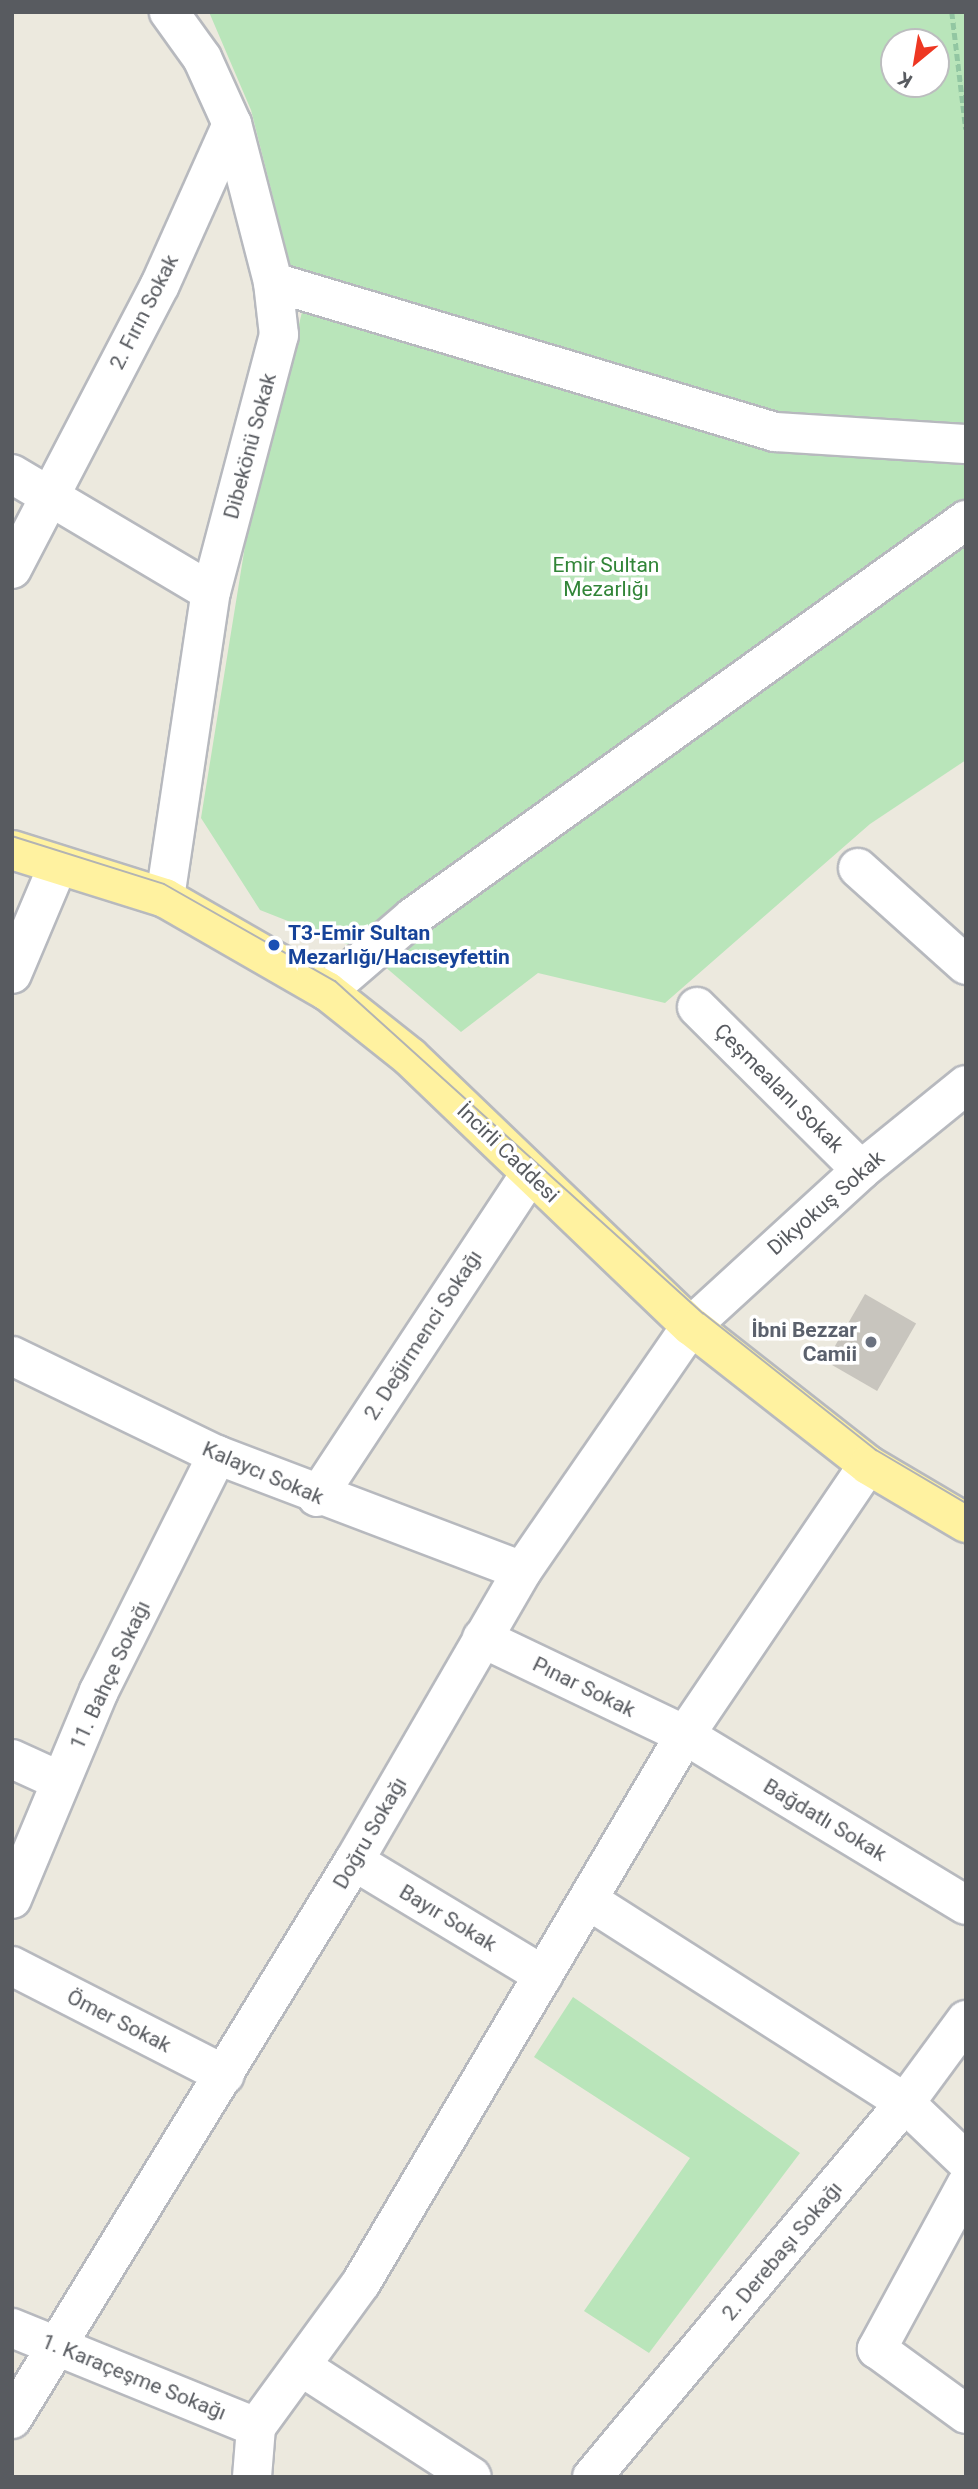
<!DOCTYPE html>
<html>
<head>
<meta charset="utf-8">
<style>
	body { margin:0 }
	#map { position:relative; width:978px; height:2489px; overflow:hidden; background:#ece9de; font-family:Roboto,sans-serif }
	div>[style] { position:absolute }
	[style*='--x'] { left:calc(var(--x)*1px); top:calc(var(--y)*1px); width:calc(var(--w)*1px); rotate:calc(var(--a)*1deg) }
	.green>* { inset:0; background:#b9e5ba }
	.building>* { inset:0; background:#c8c5be; transform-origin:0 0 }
	.path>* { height:4.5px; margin-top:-2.25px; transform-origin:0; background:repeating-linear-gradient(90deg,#92c6a2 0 7px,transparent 0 10.5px) }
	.roads { filter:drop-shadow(2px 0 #b7b9be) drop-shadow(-2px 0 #b7b9be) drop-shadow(0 2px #b7b9be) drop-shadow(0 -2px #b7b9be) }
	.minor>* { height:38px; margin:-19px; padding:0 19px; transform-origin:19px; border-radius:19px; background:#fff }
	.major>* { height:38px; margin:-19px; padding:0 19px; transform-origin:19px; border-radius:19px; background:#fff2a0 }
	.tram>* { height:2px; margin:-1px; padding:0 1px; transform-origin:1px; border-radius:1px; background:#b2b3b3 }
	.dots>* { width:19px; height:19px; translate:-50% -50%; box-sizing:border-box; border:4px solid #fff; border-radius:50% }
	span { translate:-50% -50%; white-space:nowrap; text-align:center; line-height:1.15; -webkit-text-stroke:7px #fff; paint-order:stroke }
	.street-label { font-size:21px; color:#585b60 }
	.park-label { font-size:21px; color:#328538 }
	.transit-label { font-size:21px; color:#164399; font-weight:700 }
	.left { translate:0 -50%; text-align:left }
	.worship-label { font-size:21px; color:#5b616d; font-weight:700 }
	.right { translate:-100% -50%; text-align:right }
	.frame { position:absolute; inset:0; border:14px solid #585b60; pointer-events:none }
	.north { position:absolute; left:880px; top:28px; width:70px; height:70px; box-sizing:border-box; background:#fff; border:2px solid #bcbdbf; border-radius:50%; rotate:210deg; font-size:19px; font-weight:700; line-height:28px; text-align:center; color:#585b60 }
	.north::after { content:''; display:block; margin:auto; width:24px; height:32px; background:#ee3722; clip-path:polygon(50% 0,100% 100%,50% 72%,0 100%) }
</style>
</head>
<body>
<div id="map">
	<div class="green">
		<i style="clip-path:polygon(evenodd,209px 12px,966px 12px,966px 760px,870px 824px,665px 1003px,538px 973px,461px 1032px,369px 953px,260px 910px,201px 818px,245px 546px,302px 312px,251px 110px,209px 12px,894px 42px,936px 42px,936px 84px,894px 84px,894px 42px)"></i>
		<i style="clip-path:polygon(573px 1997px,800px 2153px,649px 2353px,584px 2311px,690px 2158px,534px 2057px)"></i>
	</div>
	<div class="building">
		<i style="left:865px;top:1294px;width:59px;height:78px;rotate:30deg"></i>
	</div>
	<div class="path">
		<i style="--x:952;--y:12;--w:118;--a:83.2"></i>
	</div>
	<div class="roads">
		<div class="minor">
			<i style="--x:273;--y:282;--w:524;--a:16.64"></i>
			<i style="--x:775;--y:432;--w:191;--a:3.6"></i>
			<i style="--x:12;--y:474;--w:231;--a:30.7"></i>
			<i style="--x:12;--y:569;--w:320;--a:-62.5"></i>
			<i style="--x:160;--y:285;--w:176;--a:-65.9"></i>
			<i style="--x:858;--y:868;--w:145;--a:41.9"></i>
			<i style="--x:165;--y:898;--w:309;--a:-81.5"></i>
			<i style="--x:211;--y:592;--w:266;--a:-75.2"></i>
			<i style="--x:279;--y:335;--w:53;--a:-96.5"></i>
			<i style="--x:273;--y:282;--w:163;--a:-104.5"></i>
			<i style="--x:232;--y:124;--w:72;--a:-114.4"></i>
			<i style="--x:202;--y:58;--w:57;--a:-125.7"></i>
			<i style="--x:12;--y:974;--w:118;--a:-67.1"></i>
			<i style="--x:327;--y:991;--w:113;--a:-40.7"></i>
			<i style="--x:413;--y:917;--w:681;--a:-35.67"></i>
			<i style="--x:697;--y:1007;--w:231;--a:44.8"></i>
			<i style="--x:12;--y:1356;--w:228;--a:25.8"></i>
			<i style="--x:217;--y:1455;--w:326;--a:20.8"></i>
			<i style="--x:317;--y:1497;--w:387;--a:-56.6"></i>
			<i style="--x:482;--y:1638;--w:225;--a:25.5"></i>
			<i style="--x:685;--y:1735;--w:328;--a:31.2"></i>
			<i style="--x:12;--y:1759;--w:53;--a:24.6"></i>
			<i style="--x:354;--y:1861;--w:221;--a:31.1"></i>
			<i style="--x:12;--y:1899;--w:225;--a:-67.3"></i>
			<i style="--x:99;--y:1691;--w:264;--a:-63.4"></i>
			<i style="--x:588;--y:1900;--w:376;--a:32.6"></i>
			<i style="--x:905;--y:2103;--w:84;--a:43.6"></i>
			<i style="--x:12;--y:1966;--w:239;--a:27.1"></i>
			<i style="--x:966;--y:2185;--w:187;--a:118.5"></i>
			<i style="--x:877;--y:2349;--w:110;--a:36.1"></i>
			<i style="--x:12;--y:2328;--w:263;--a:22.1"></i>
			<i style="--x:302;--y:2367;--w:202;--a:32.9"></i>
			<i style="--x:12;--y:2419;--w:654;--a:-58.5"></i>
			<i style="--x:354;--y:1861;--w:335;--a:-59.9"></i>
			<i style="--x:522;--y:1571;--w:298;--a:-55.4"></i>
			<i style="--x:691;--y:1326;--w:231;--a:-42.5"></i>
			<i style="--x:861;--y:1170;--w:135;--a:-39"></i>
			<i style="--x:252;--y:2477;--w:50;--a:-85.4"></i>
			<i style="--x:256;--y:2427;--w:178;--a:-53.9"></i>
			<i style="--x:361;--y:2283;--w:637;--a:-59.41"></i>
			<i style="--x:685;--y:1735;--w:326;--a:-55.9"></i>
			<i style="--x:592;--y:2477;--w:488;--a:-50.1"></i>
			<i style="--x:905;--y:2103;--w:103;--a:-53.7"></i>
		</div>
		<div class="major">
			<i style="--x:12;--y:850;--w:160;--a:17.4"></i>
			<i style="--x:165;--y:898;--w:187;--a:29.9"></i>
			<i style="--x:327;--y:991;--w:106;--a:38.5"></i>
			<i style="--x:410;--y:1057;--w:389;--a:43.8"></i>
			<i style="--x:691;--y:1326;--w:225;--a:38.1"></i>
			<i style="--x:868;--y:1465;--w:114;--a:30.6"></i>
		</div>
	</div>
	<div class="tram">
		<i style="--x:12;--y:836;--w:159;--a:17.5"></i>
		<i style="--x:164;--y:884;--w:197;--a:29.6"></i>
		<i style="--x:335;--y:981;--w:496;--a:42.1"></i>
		<i style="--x:703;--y:1313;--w:221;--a:38.4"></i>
		<i style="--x:876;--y:1450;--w:104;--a:30.5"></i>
	</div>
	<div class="dots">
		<i style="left:274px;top:945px;background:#1a4fb4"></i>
		<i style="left:871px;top:1342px;background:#6b7280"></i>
	</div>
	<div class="street-label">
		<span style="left:144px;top:312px;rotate:-63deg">2. Fırın Sokak</span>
		<span style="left:250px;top:446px;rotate:-75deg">Dibekönü Sokak</span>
		<span style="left:779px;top:1088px;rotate:45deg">Çeşmealanı Sokak</span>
		<span style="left:508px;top:1153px;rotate:44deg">İncirli Caddesi</span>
		<span style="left:826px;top:1203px;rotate:-41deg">Dikyokuş Sokak</span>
		<span style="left:423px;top:1335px;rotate:-57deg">2. Değirmenci Sokağı</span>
		<span style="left:263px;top:1473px;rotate:23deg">Kalaycı Sokak</span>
		<span style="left:110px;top:1675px;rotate:-65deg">11. Bahçe Sokağı</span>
		<span style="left:584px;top:1687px;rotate:26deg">Pınar Sokak</span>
		<span style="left:825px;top:1820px;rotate:31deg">Bağdatlı Sokak</span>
		<span style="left:370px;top:1833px;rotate:-60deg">Doğru Sokağı</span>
		<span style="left:448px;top:1918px;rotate:31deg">Bayır Sokak</span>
		<span style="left:119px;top:2021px;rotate:27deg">Ömer Sokak</span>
		<span style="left:782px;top:2251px;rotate:-50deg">2. Derebaşı Sokağı</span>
		<span style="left:134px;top:2377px;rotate:22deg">1. Karaçeşme Sokağı</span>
	</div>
	<div class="park-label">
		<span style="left:606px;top:577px">Emir Sultan<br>Mezarlığı</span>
	</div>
	<div class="transit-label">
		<span class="left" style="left:288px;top:945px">T3-Emir Sultan<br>Mezarlığı/Hacıseyfettin</span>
	</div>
	<div class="worship-label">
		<span class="right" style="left:857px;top:1342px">İbni Bezzar<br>Camii</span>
	</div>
	<div class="frame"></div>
	<div class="north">K</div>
</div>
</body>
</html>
